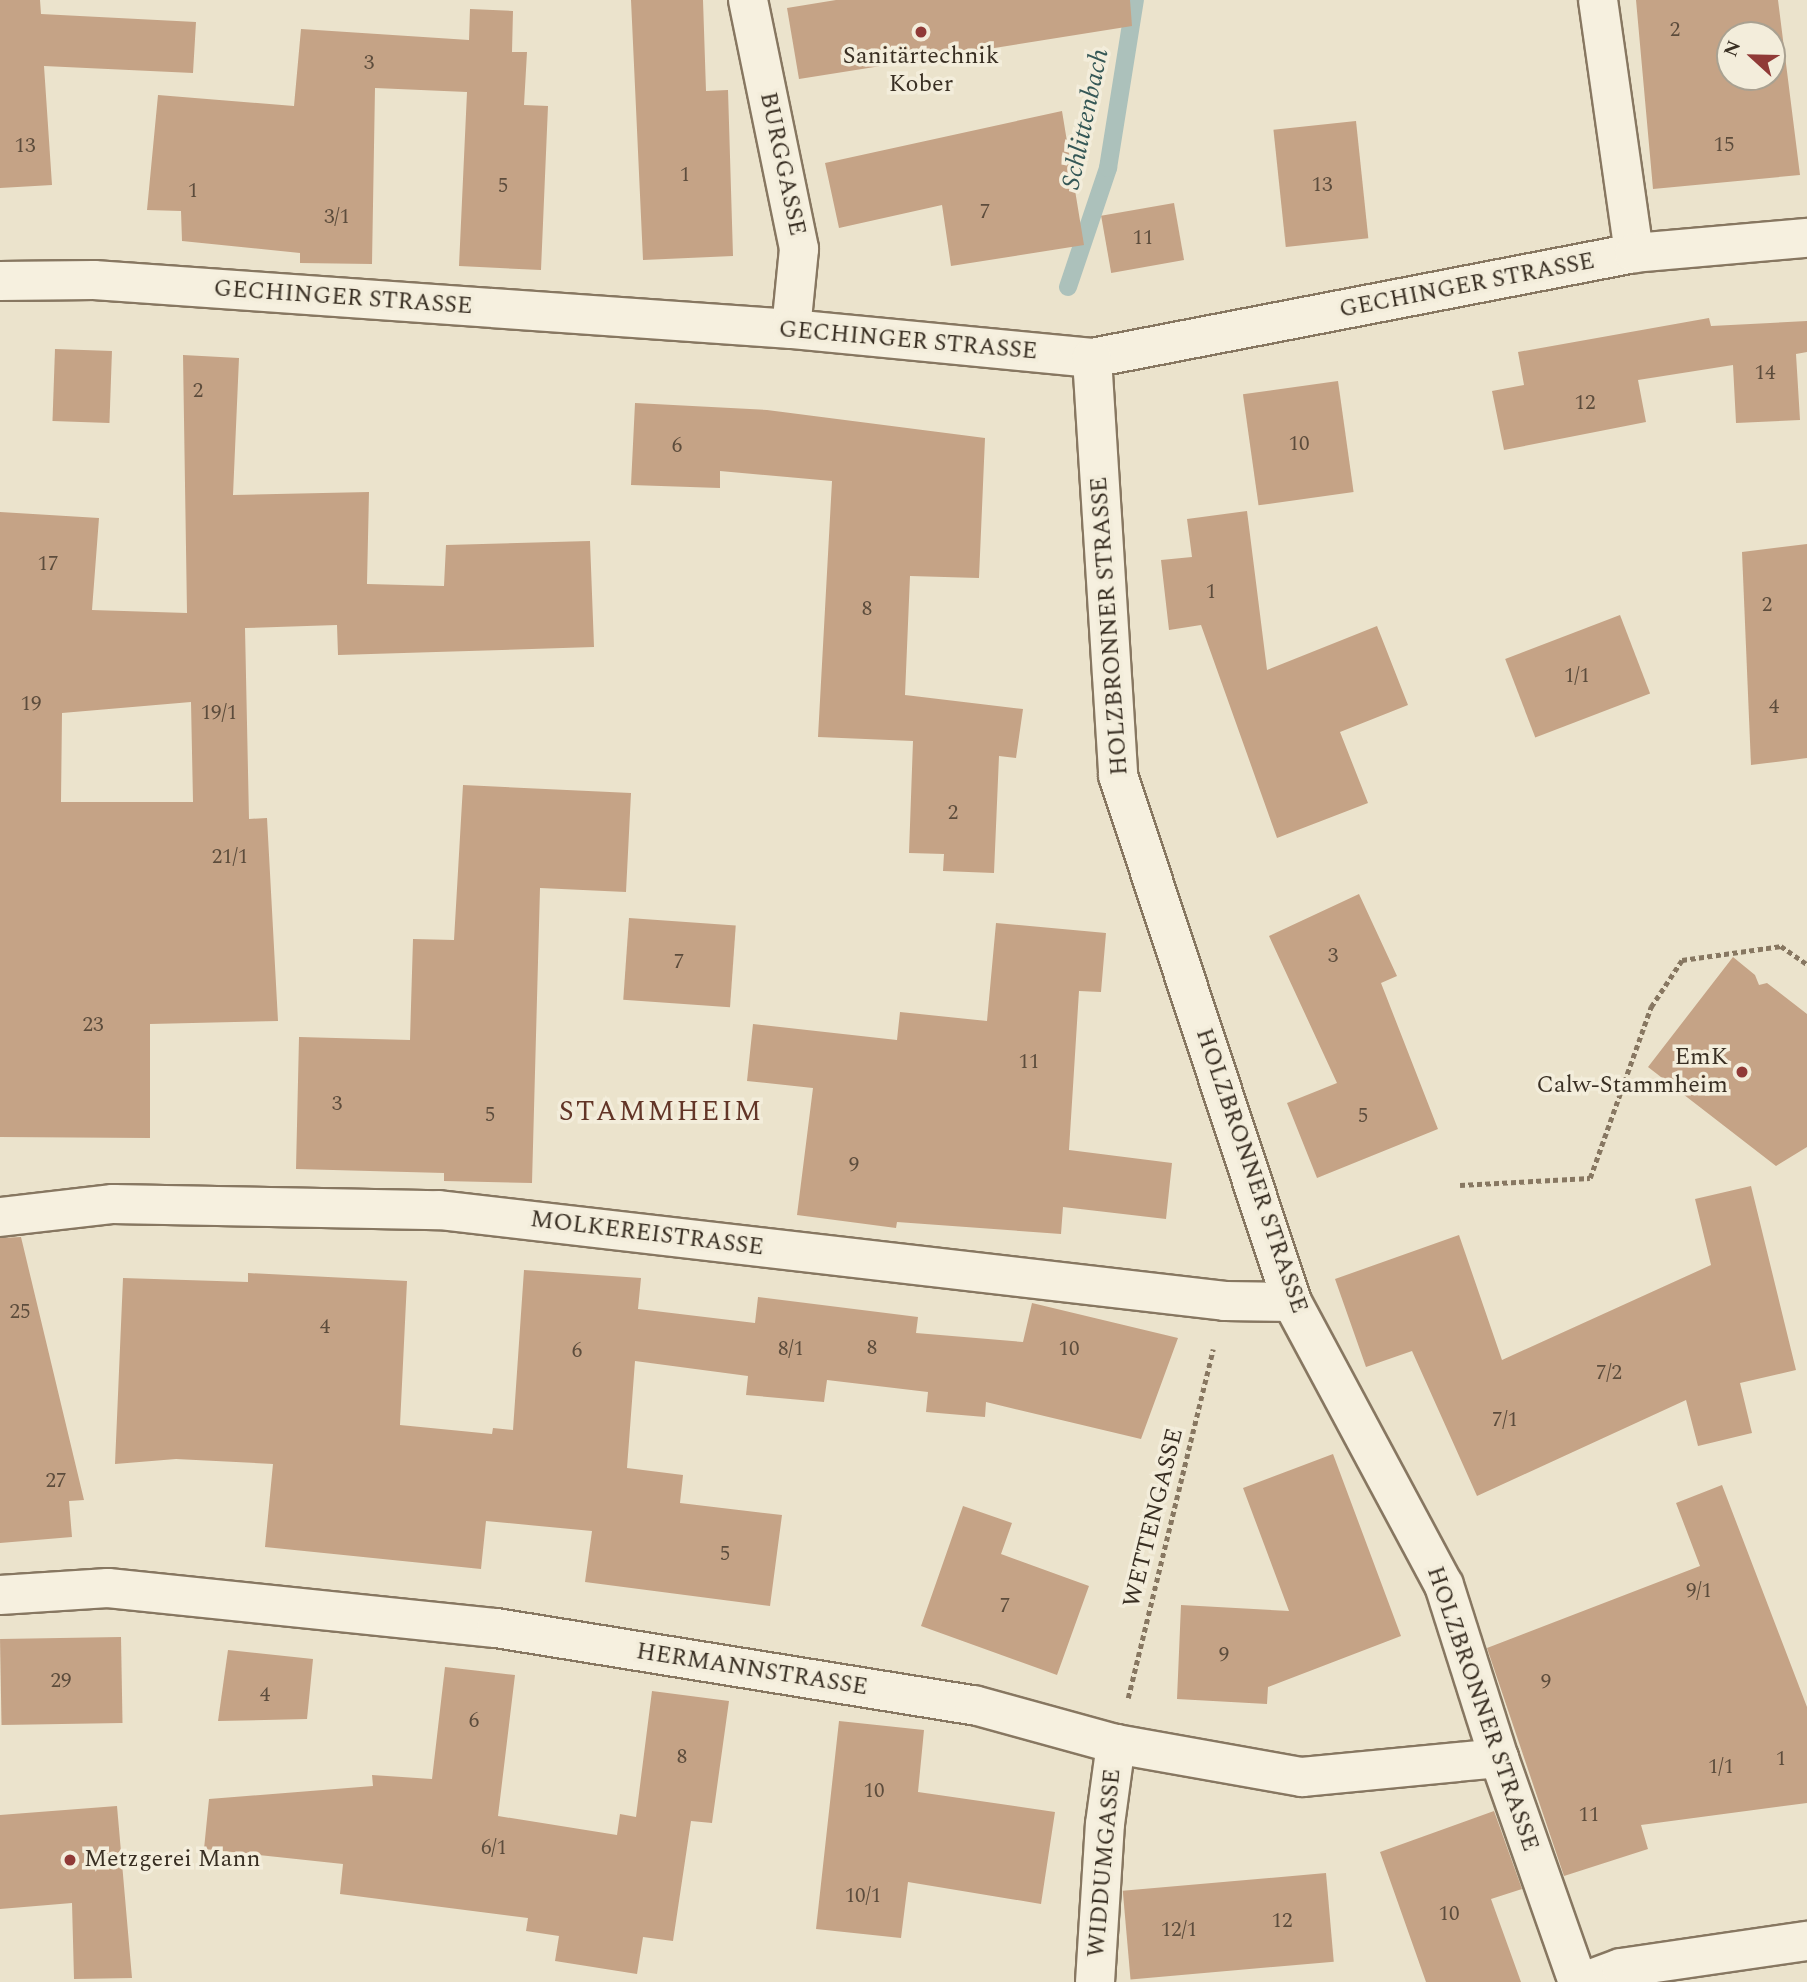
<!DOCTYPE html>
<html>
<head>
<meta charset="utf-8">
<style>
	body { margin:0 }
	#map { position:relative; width:1807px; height:1982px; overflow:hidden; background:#ebe3cc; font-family:Spectral,serif }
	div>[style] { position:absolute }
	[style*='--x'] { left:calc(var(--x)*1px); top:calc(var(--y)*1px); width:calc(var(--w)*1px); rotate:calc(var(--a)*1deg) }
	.stream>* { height:18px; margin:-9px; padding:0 9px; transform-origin:9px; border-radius:9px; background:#acc1bb }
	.building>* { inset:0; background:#c5a386; transform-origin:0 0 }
	.path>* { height:4.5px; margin-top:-2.25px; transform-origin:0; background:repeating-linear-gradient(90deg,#877761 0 5px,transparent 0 8.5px) }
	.roads { filter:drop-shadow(2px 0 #877761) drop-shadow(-2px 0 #877761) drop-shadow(0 2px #877761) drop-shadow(0 -2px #877761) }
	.street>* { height:38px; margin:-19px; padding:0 19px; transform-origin:19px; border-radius:19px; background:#f6f0df }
	.dots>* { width:19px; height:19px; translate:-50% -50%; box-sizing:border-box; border:4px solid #f3eddb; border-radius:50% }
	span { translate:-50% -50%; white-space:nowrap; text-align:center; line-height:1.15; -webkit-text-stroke:7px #f3eddb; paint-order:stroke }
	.number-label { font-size:21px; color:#5c4c3c }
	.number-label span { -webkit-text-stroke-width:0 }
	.poi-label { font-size:24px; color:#392f23 }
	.right { translate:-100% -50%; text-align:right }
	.left { translate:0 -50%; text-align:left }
	.street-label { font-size:24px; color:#392f23 }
	.water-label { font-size:26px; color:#345756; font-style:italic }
	.quarter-label { font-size:28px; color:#623527; letter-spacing:2px }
	.north { position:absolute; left:1716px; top:21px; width:70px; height:70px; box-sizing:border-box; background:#f3eddb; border:2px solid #a9a191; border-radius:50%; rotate:292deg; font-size:19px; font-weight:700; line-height:28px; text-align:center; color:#392f23 }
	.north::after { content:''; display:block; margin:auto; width:24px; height:32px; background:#903a37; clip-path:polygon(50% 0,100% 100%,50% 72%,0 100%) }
</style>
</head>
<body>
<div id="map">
	<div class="stream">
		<i style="--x:1068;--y:287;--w:126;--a:-71.4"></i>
		<i style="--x:1108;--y:168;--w:170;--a:-80.9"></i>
	</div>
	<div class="building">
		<i style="clip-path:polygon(0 0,40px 0,41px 14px,196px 22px,193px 73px,44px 66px,52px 185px,0 188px)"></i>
		<i style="clip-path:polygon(631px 0,703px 0,706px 91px,728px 90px,733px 256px,643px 260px)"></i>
		<i style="clip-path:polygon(836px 0,1130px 0,1132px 26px,799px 79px,787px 8px)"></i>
		<i style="clip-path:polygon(evenodd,1636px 0,1778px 0,1800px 175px,1653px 189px,1636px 0,1730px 35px,1772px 35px,1772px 77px,1730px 77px,1730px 35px)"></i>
		<i style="clip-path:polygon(470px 9px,513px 11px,512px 52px,527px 52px,524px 105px,548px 106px,541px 270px,459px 266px,467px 92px,375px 88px,372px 264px,300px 263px,300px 253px,182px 241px,181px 211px,147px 210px,158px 95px,294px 106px,301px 29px,469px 40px)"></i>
		<i style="clip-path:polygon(1062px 111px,1084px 245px,951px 266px,942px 205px,839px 228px,825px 163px)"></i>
		<i style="left:1356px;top:121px;width:118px;height:83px;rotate:84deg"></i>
		<i style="left:1174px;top:203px;width:58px;height:74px;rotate:80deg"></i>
		<i style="clip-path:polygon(1709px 318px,1711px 326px,1807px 321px,1807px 352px,1796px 354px,1800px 420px,1736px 423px,1733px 365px,1638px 380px,1646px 422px,1504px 450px,1492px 391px,1524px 385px,1518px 352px)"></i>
		<i style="left:55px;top:349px;width:57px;height:72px;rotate:2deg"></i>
		<i style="clip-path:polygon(evenodd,183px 355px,239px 358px,233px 495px,369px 492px,367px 584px,444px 586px,446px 545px,590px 541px,594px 647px,338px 655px,337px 625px,245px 628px,249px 819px,267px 818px,278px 1021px,150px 1024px,150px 1138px,0 1137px,0 512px,99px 518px,92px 610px,187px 613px,183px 355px,191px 702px,193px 802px,61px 802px,62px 713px,191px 702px)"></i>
		<i style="left:1338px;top:381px;width:112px;height:96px;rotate:82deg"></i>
		<i style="clip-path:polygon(635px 403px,767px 410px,985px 438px,979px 578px,910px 576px,905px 695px,1023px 709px,1016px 758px,999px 756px,994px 873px,943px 871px,944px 854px,909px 853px,913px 741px,818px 737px,832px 481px,720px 471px,720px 488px,631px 485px)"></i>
		<i style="clip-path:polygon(1247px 511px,1267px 670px,1377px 626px,1408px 705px,1340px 732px,1368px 803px,1277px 838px,1201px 625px,1169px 630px,1161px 560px,1192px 557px,1187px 519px)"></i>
		<i style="clip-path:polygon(1807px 544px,1807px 758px,1751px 765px,1742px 552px)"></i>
		<i style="left:1620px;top:615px;width:84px;height:123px;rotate:69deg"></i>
		<i style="clip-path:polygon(463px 785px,631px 793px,626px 892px,540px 888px,532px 1183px,444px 1181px,444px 1173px,296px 1169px,299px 1037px,410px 1040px,413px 939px,454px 940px)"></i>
		<i style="clip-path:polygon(1359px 894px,1397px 976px,1381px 983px,1438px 1129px,1317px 1178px,1287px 1103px,1337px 1083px,1269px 936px)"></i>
		<i style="left:629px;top:918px;width:107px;height:82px;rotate:4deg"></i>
		<i style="clip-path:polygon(996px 923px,1106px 933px,1101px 992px,1079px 991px,1069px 1150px,1172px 1163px,1166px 1219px,1063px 1207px,1061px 1234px,897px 1222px,896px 1228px,797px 1215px,813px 1088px,747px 1081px,753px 1024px,897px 1040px,900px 1012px,987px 1021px)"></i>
		<i style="clip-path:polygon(1733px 957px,1755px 975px,1759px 985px,1767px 983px,1807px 1014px,1807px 1147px,1776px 1166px,1648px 1067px)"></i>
		<i style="clip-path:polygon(1751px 1186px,1796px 1370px,1740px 1383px,1752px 1433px,1698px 1446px,1686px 1400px,1477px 1496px,1412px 1351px,1366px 1367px,1335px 1279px,1459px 1235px,1502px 1360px,1711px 1265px,1695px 1199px)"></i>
		<i style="clip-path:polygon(21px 1237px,84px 1500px,69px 1501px,72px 1537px,0 1543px,0 1238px)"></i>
		<i style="clip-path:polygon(524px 1270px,641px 1278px,638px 1309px,755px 1323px,758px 1297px,918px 1317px,916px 1333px,1023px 1342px,1032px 1303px,1178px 1338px,1141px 1439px,986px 1402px,985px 1417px,926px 1412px,928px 1392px,827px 1380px,824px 1402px,746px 1395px,748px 1376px,635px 1361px,627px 1468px,683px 1475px,680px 1503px,782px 1515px,770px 1606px,585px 1582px,592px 1531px,486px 1521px,481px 1569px,265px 1547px,273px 1464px,176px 1459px,115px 1464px,123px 1278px,248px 1282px,248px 1273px,407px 1281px,400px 1425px,492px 1434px,493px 1428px,513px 1430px)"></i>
		<i style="clip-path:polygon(1333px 1454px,1401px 1636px,1268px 1687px,1267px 1704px,1177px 1699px,1181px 1605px,1289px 1611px,1243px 1488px)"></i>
		<i style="clip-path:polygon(1722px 1485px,1807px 1707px,1807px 1803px,1641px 1825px,1648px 1849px,1564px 1876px,1487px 1648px,1700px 1566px,1676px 1503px)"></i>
		<i style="clip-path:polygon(963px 1506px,1012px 1523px,1001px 1554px,1089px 1586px,1057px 1675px,921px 1626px)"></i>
		<i style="left:121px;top:1637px;width:86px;height:121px;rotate:89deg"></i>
		<i style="clip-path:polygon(228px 1650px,313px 1659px,307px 1719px,218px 1721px)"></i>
		<i style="clip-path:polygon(445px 1667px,515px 1675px,498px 1816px,617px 1835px,620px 1814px,636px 1817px,652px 1691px,729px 1701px,712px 1823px,691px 1821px,673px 1941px,643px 1937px,637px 1974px,555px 1961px,559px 1936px,526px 1931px,528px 1918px,340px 1894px,343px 1864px,204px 1849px,209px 1799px,373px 1786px,372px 1775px,432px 1779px)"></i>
		<i style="clip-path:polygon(839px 1721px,924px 1730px,918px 1792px,1055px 1812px,1041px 1904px,908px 1882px,901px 1938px,816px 1929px)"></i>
		<i style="clip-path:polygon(117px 1806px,132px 1978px,74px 1979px,72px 1903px,0 1909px,0 1815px)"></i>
		<i style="clip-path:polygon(1494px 1811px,1522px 1889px,1491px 1899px,1521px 1982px,1426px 1982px,1380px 1852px)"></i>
		<i style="left:1326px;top:1873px;width:89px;height:204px;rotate:85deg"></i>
	</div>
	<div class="path">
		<i style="--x:1460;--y:1185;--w:130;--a:-3.1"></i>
		<i style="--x:1590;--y:1178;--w:182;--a:-70.4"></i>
		<i style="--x:1651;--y:1007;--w:56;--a:-56.6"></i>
		<i style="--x:1682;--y:960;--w:100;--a:-8"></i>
		<i style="--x:1781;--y:946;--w:32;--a:35"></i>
		<i style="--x:1128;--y:1698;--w:359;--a:-76.3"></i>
	</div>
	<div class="roads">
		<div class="street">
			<i style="--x:748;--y:0;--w:254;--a:78.4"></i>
			<i style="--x:799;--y:249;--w:80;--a:95.7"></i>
			<i style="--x:1598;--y:0;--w:256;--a:81.9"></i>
			<i style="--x:0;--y:281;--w:94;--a:-0.6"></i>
			<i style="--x:94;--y:280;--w:699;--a:4.02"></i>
			<i style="--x:791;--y:329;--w:302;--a:5.5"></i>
			<i style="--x:1092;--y:358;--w:552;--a:-10.96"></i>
			<i style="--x:1634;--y:253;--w:174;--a:-5"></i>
			<i style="--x:1092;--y:358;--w:418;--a:86.4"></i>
			<i style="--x:1118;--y:775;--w:555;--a:71.73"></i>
			<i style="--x:1292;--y:1302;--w:321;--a:61.8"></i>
			<i style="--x:1444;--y:1585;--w:182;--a:72.4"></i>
			<i style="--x:1499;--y:1758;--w:238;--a:70.6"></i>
			<i style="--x:0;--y:1217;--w:114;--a:-6.6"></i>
			<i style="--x:113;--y:1204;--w:326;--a:1.1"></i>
			<i style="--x:439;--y:1210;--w:791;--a:6.6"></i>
			<i style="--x:1225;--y:1301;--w:67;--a:0.9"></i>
			<i style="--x:0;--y:1595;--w:108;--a:-3.7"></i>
			<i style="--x:108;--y:1588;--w:390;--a:5.9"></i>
			<i style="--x:496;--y:1628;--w:484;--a:9.2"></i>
			<i style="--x:974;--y:1705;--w:147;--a:15.4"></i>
			<i style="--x:1116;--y:1744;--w:189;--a:10.1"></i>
			<i style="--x:1302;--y:1777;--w:198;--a:-5.5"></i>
			<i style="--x:1095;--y:1982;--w:158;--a:-86.4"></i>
			<i style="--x:1105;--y:1824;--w:81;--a:-82.2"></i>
			<i style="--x:1583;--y:1982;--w:40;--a:-20.2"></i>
			<i style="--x:1621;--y:1968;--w:188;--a:-8.3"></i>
		</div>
	</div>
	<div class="dots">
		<i style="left:921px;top:32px;background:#903a37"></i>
		<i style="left:1742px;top:1072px;background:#903a37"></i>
		<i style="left:70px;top:1860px;background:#903a37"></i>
	</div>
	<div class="number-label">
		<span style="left:1675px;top:30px">2</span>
		<span style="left:369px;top:63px">3</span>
		<span style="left:1724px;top:145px">15</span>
		<span style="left:25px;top:146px">13</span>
		<span style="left:685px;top:175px">1</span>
		<span style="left:1322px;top:185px">13</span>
		<span style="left:503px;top:186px">5</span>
		<span style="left:193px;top:191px">1</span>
		<span style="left:985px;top:212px">7</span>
		<span style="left:337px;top:217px">3/1</span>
		<span style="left:1143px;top:238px">11</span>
		<span style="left:1765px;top:373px">14</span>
		<span style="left:198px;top:391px">2</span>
		<span style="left:1585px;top:403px">12</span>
		<span style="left:1299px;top:444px">10</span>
		<span style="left:677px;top:446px">6</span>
		<span style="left:48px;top:564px">17</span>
		<span style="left:1211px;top:592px">1</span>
		<span style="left:1767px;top:605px">2</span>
		<span style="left:867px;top:609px">8</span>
		<span style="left:1577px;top:676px">1/1</span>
		<span style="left:31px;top:704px">19</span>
		<span style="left:1774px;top:707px">4</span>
		<span style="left:219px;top:713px">19/1</span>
		<span style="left:953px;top:813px">2</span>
		<span style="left:230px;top:857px">21/1</span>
		<span style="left:1333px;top:956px">3</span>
		<span style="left:679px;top:962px">7</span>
		<span style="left:93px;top:1025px">23</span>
		<span style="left:1029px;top:1062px">11</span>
		<span style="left:337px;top:1104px">3</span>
		<span style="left:490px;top:1115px">5</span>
		<span style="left:1363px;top:1116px">5</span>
		<span style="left:854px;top:1165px">9</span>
		<span style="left:20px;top:1312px">25</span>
		<span style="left:325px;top:1327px">4</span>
		<span style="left:872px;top:1348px">8</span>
		<span style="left:791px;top:1349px">8/1</span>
		<span style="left:1069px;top:1349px">10</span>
		<span style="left:577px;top:1351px">6</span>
		<span style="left:1609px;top:1373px">7/2</span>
		<span style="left:1505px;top:1420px">7/1</span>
		<span style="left:56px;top:1481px">27</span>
		<span style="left:725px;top:1554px">5</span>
		<span style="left:1699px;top:1591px">9/1</span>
		<span style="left:1005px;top:1606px">7</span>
		<span style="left:1224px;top:1655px">9</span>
		<span style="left:61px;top:1681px">29</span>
		<span style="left:1546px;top:1682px">9</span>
		<span style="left:265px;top:1695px">4</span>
		<span style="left:474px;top:1721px">6</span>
		<span style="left:682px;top:1757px">8</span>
		<span style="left:1781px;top:1759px">1</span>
		<span style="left:1721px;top:1767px">1/1</span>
		<span style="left:874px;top:1791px">10</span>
		<span style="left:1589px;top:1815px">11</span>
		<span style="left:494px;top:1848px">6/1</span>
		<span style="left:863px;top:1896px">10/1</span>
		<span style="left:1449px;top:1914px">10</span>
		<span style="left:1282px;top:1921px">12</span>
		<span style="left:1179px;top:1930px">12/1</span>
	</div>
	<div class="poi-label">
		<span style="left:921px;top:71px">Sanitärtechnik<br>Kober</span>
		<span class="right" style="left:1728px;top:1072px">EmK<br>Calw-Stammheim</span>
		<span class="left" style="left:84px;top:1860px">Metzgerei Mann</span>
	</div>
	<div class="street-label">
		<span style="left:782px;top:164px;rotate:78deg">BURGGASSE</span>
		<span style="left:1467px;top:286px;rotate:-11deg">GECHINGER STRASSE</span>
		<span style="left:343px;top:298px;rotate:4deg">GECHINGER STRASSE</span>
		<span style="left:908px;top:341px;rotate:5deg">GECHINGER STRASSE</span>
		<span style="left:1110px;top:626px;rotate:-94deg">HOLZBRONNER STRASSE</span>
		<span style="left:1251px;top:1171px;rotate:71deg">HOLZBRONNER STRASSE</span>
		<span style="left:647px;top:1234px;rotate:7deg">MOLKEREISTRASSE</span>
		<span style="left:1154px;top:1518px;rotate:-76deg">WETTENGASSE</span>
		<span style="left:752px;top:1670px;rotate:9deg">HERMANNSTRASSE</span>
		<span style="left:1482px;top:1709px;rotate:71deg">HOLZBRONNER STRASSE</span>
		<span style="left:1105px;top:1863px;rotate:-85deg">WIDDUMGASSE</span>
	</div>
	<div class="water-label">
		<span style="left:1086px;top:119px;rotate:-78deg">Schlittenbach</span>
	</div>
	<div class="quarter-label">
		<span style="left:661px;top:1112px">STAMMHEIM</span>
	</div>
	<div class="north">N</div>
</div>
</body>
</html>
